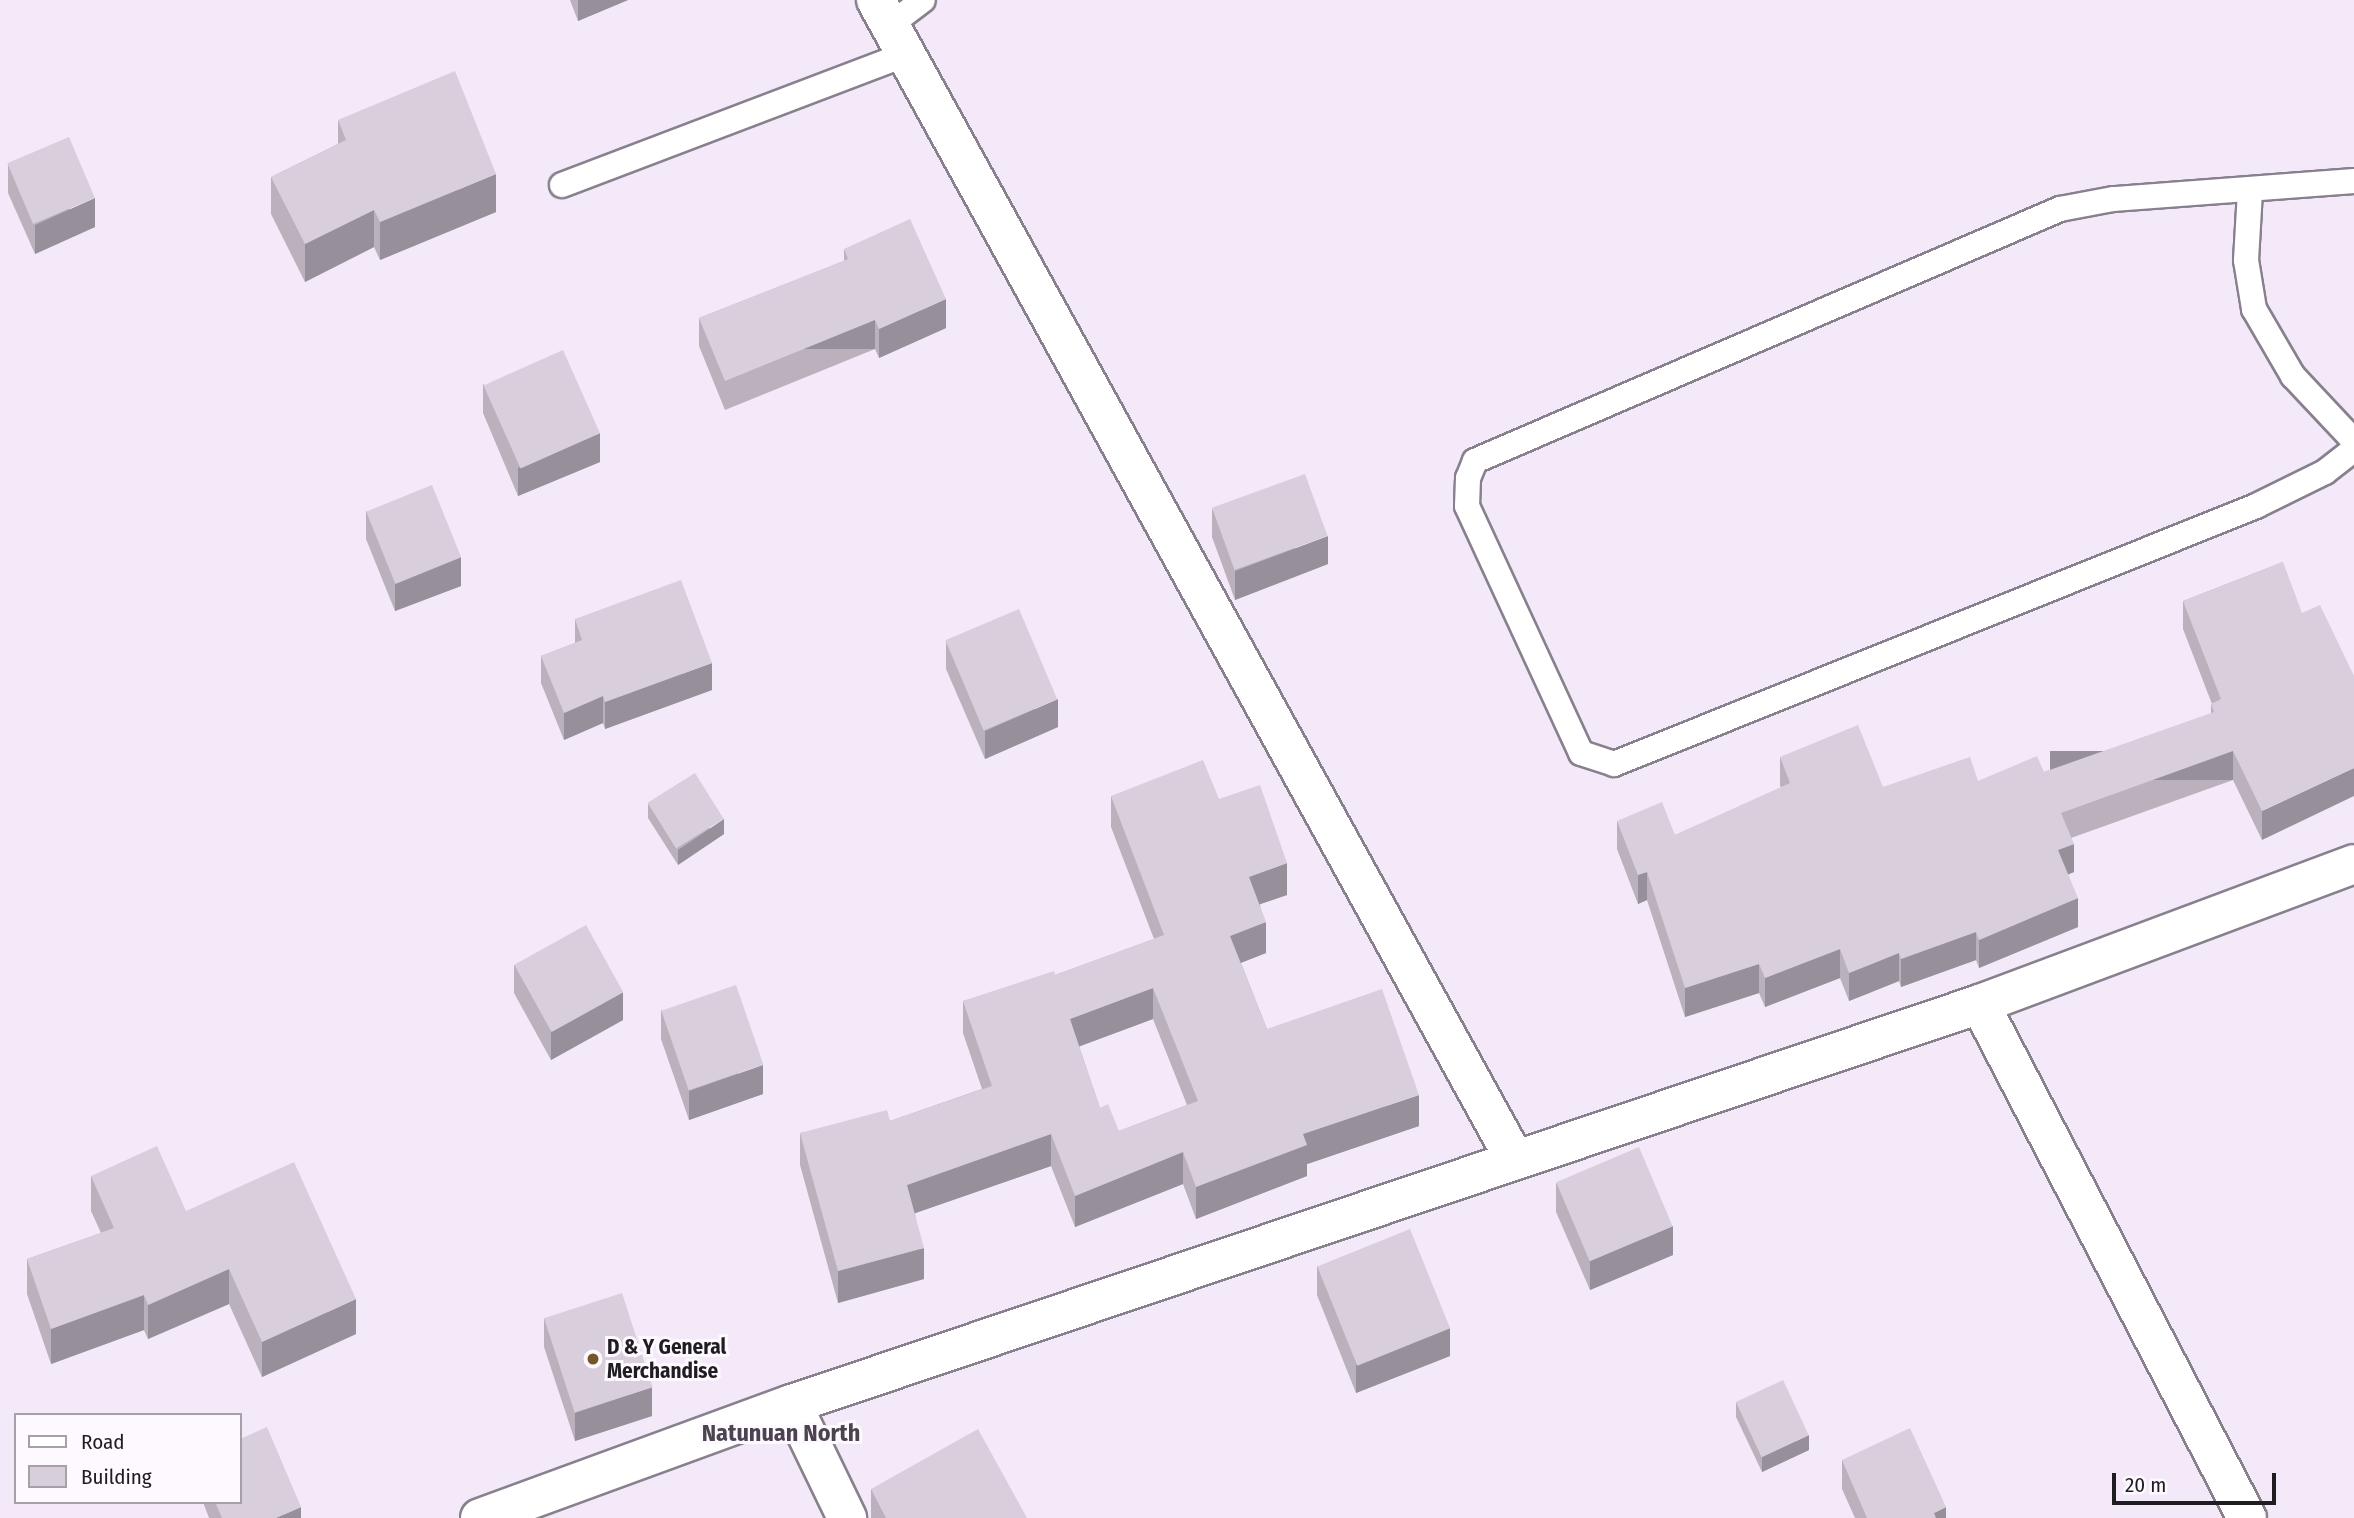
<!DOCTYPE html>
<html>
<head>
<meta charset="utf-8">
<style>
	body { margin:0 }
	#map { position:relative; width:2354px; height:1518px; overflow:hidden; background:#f3e9f8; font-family:"Fira Sans Condensed",sans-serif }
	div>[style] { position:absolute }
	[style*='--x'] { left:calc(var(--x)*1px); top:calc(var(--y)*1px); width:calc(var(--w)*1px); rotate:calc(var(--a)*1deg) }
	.roads { filter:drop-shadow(2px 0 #88808d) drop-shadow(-2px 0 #88808d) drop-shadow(0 2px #88808d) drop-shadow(0 -2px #88808d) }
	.service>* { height:24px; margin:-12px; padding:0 12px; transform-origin:12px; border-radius:12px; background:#fff }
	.minor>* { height:38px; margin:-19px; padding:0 19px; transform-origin:19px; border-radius:19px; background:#fff }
	.tertiary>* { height:38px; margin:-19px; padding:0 19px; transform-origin:19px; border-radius:19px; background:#fff }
	.wall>* { inset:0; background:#bab1bd }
	.shaded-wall>* { inset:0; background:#97909a; transform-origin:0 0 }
	.building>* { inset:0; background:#d8cedc; transform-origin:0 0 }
	.dots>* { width:19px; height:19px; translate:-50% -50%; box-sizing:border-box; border:4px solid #fdf9ff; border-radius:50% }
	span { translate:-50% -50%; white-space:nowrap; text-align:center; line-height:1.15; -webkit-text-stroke:6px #fdf9ff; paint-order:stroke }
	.poi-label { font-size:21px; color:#201d22; font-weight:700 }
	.left { translate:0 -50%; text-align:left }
	.quarter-label { font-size:24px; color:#4b434f; font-weight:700 }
	.legend { position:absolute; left:14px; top:1413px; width:228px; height:91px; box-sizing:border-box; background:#fdf9ff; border:2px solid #a5a1a7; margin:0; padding:9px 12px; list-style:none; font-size:21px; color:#201d22 }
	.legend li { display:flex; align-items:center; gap:14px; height:35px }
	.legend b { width:35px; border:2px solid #a5a1a7 }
	.scale { position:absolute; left:2112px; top:1473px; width:164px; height:32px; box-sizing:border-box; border:4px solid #201d22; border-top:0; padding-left:9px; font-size:21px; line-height:24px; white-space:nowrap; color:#201d22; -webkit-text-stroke:5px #fdf9ff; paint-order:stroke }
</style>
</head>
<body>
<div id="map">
	<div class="roads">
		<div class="service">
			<i style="--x:890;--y:25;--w:41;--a:-37.1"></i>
			<i style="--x:2354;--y:181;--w:242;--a:175.7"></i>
			<i style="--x:2113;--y:199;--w:54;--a:169.3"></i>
			<i style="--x:2060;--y:209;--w:637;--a:156.7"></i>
			<i style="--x:1475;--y:461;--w:18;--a:112"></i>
			<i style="--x:1468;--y:478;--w:28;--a:92"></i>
			<i style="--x:1467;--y:506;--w:272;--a:65.2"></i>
			<i style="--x:1581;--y:753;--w:35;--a:18"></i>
			<i style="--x:1614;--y:764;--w:692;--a:-21.89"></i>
			<i style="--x:2256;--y:506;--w:77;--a:-26.2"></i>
			<i style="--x:2325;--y:472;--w:37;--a:-38"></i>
			<i style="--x:562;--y:185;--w:368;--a:-20.8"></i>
			<i style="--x:2250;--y:191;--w:69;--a:93.3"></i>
			<i style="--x:2246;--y:260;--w:50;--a:80.7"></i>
			<i style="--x:2254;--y:309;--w:78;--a:59.8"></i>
			<i style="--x:2293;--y:376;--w:89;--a:46.8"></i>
		</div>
		<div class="minor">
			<i style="--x:876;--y:0;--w:1324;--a:61.15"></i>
			<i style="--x:1980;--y:1004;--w:579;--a:62.55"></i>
		</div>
		<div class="tertiary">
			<i style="--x:792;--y:1404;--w:127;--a:64.2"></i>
			<i style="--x:480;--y:1518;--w:332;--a:-20.1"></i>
			<i style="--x:792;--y:1404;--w:1254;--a:-18.61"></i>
			<i style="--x:1980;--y:1004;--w:399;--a:-20.5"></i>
		</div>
	</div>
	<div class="wall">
		<i style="clip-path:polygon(570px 0,628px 0,578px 21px)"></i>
		<i style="clip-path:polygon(338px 120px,496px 212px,380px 260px,374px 247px,305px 282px,271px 214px,271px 177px,338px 144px)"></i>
		<i style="clip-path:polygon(8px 164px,95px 227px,35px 254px,8px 193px)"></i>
		<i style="clip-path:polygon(844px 249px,946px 328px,879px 358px,875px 349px,725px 410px,699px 346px,699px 318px,844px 261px)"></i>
		<i style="clip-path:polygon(483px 384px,600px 462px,518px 496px,483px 413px)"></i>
		<i style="clip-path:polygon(1212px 509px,1328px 564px,1235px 600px,1212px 537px)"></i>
		<i style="clip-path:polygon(366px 511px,461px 586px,395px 611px,366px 539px)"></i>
		<i style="clip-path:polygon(2283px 562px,2262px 840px,2233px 780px,2071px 838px,2074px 872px,2068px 874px,2078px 927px,1979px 968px,1976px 960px,1901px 987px,1899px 981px,1849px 1001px,1840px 978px,1765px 1007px,1759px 993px,1685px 1017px,1647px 900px,1638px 904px,1617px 849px,1617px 821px,1675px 835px,1781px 788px,1780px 785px,1780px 757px,1883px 787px,1978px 781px,2044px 772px,2211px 714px,2211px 704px,2212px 704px,2183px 629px,2183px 601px)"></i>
		<i style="clip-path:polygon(575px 619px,712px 690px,605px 729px,603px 723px,564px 740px,541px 683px,541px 656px,575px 643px)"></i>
		<i style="clip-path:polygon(946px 641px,1058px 727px,985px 759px,946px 669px)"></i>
		<i style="clip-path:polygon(evenodd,1111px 796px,1219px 799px,1287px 895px,1260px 904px,1266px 953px,1241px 963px,1267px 1029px,1419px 1126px,1307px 1164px,1307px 1176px,1196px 1219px,1183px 1184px,1075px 1227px,1051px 1166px,915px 1213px,924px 1279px,838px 1303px,800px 1165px,800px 1133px,890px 1121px,982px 1089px,963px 1033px,963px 1001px,1055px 975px,1154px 939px,1111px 827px,1111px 796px,1153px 1019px,1187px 1105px,1119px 1131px,1100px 1108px,1079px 1046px,1153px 1019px)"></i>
		<i style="clip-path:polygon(648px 803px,724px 834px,678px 865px,648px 818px)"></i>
		<i style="clip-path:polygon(514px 965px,623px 1020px,551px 1060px,514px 993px)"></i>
		<i style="clip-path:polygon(661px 1010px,763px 1094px,689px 1120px,661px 1039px)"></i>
		<i style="clip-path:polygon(91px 1176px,186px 1211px,356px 1334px,262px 1377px,229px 1304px,148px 1339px,144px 1330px,51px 1364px,27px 1294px,27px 1259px,101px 1233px,91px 1211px)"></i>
		<i style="clip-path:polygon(1556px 1183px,1673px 1255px,1590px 1290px,1556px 1212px)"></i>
		<i style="clip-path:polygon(1317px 1266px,1450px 1356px,1356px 1393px,1317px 1295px)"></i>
		<i style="clip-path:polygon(544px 1318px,652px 1416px,575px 1441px,544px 1347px)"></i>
		<i style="clip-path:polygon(1736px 1402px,1809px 1450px,1762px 1472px,1736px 1417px)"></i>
		<i style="clip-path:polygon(1842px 1460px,1946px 1518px,1855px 1518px,1842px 1489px)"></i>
		<i style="clip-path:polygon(871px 1489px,1027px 1518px,871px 1518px)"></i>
		<i style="clip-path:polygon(203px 1502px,240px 1502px,301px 1518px,209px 1518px)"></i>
	</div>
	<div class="shaded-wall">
		<i style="clip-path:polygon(578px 0,628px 0,578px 21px)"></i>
		<i style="clip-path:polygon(496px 174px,496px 212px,380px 260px,380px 222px)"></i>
		<i style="clip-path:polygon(95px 198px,95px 227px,35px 254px,35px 225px)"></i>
		<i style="clip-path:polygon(374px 210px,374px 247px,305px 282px,305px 244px)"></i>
		<i style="clip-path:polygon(946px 299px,946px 328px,879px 358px,879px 329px)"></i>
		<i style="left:875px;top:320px;width:29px;height:162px;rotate:90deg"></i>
		<i style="clip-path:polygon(600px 433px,600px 462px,518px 496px,518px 468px)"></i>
		<i style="clip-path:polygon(1328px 536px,1328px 564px,1235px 600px,1235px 571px)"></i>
		<i style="clip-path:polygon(461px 557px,461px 586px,395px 611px,395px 582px)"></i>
		<i style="clip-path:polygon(712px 663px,712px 690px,605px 729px,605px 702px)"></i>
		<i style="clip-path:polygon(603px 696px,603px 723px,564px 740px,564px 713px)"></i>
		<i style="clip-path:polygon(1058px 699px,1058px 727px,985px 759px,985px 731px)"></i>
		<i style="left:2233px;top:751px;width:29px;height:183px;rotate:90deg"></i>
		<i style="clip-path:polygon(2354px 768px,2354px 796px,2262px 840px,2262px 811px)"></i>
		<i style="clip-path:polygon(724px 819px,724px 834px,678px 865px,678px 850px)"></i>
		<i style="clip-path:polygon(2074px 844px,2074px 872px,2058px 879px,2058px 850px)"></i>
		<i style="clip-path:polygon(1287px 863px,1287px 895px,1249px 908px,1249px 877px)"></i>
		<i style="clip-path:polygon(1647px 872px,1647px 900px,1638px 904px,1638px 875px)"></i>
		<i style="clip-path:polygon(2078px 898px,2078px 927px,1979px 968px,1979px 940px)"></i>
		<i style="clip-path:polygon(1266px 922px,1266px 953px,1230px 967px,1230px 936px)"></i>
		<i style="clip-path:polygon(1976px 932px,1976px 960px,1901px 987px,1901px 959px)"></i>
		<i style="clip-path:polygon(1840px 949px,1840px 978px,1765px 1007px,1765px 978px)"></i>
		<i style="clip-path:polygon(1899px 953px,1899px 981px,1849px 1001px,1849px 973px)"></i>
		<i style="clip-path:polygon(1759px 964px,1759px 993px,1685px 1017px,1685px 988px)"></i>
		<i style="clip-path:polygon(1153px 988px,1153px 1019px,1070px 1050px,1070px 1019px)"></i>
		<i style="clip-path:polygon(623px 992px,623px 1020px,551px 1060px,551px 1031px)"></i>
		<i style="clip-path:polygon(763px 1065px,763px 1094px,689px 1120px,689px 1091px)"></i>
		<i style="clip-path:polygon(1419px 1095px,1419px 1126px,1307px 1164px,1307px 1176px,1196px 1219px,1196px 1187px,1303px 1134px)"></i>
		<i style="clip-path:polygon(1051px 1134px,1051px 1166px,907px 1216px,907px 1185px)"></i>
		<i style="clip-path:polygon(1183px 1152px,1183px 1184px,1075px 1227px,1075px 1196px)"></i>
		<i style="clip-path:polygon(1673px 1226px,1673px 1255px,1590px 1290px,1590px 1261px)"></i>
		<i style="clip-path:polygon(924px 1248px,924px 1279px,838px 1303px,838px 1271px)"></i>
		<i style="clip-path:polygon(229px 1269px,229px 1304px,148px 1339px,148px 1305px)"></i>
		<i style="clip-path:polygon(144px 1295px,144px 1330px,51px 1364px,51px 1329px)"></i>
		<i style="clip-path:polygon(356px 1299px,356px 1334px,262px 1377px,262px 1342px)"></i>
		<i style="clip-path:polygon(1450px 1328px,1450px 1356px,1356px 1393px,1356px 1365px)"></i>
		<i style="clip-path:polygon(652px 1387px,652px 1416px,575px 1441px,575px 1413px)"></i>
		<i style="clip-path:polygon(1809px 1435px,1809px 1450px,1762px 1472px,1762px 1457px)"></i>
		<i style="clip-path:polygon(301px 1507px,301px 1518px,276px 1518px)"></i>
		<i style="clip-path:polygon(1946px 1507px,1946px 1518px,1934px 1518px,1934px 1513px)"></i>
	</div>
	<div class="building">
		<i style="clip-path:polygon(455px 71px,496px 174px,380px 222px,374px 210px,305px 244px,271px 177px,346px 140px,338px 120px)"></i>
		<i style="left:69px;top:137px;width:66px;height:67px;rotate:67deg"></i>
		<i style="clip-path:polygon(910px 219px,946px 299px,879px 329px,875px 320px,725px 381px,699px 318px,848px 259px,844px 249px)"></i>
		<i style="left:563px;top:350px;width:91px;height:87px;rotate:66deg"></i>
		<i style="left:1305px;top:474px;width:66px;height:99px;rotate:70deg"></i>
		<i style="left:432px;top:485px;width:78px;height:71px;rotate:68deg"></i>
		<i style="clip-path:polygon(2283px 562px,2302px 613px,2320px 605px,2354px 676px,2354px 768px,2262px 811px,2233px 751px,2061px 813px,2074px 844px,2058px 850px,2078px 898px,1979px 940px,1976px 932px,1901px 959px,1899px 953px,1849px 973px,1840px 949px,1765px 978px,1759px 964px,1685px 988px,1647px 872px,1638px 875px,1617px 821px,1662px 802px,1675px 835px,1790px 783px,1780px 757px,1858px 725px,1883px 787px,1970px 757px,1978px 781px,2037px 756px,2044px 772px,2214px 712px,2211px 704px,2221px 699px,2183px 601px)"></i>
		<i style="clip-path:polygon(681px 580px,712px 663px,605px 702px,603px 696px,564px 713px,541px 656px,582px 640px,575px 619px)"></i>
		<i style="left:1019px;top:609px;width:98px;height:80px;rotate:67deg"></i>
		<i style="clip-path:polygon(evenodd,1203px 760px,1219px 799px,1260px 785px,1287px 863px,1249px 877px,1266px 922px,1230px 936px,1267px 1029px,1382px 989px,1419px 1095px,1303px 1134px,1307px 1145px,1196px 1187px,1183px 1152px,1075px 1196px,1051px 1134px,907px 1185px,924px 1248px,838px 1271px,800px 1133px,887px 1110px,890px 1121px,992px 1086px,963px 1001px,1054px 971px,1055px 975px,1164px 935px,1111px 796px,1203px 760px,1153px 988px,1198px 1101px,1119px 1131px,1108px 1104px,1100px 1108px,1070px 1019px,1153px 988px)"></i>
		<i style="left:695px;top:773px;width:54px;height:56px;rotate:58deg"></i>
		<i style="left:586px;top:925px;width:77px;height:82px;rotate:61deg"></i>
		<i style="left:736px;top:985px;width:84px;height:79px;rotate:71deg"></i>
		<i style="clip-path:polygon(157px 1146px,186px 1211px,294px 1162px,356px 1299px,262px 1342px,229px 1269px,148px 1305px,144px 1295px,51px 1329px,27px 1259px,114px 1228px,91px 1176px)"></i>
		<i style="left:1639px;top:1147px;width:86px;height:90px;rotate:67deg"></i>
		<i style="left:1410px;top:1229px;width:107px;height:100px;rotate:68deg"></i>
		<i style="left:622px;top:1293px;width:99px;height:82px;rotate:72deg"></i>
		<i style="left:1783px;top:1380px;width:61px;height:52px;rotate:65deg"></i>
		<i style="clip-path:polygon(267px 1427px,301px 1507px,276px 1518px,222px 1518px,215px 1502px,240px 1502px,240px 1439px)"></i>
		<i style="clip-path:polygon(1910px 1428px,1946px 1507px,1934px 1513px,1936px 1518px,1867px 1518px,1842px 1460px)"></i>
		<i style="clip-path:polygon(978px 1429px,1027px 1518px,886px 1518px,871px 1489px)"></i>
	</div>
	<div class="dots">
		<i style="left:593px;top:1359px;background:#725729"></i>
	</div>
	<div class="poi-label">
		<span class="left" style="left:607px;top:1359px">D &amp; Y General<br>Merchandise</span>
	</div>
	<div class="quarter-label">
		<span style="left:781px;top:1434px">Natunuan North</span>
	</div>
	<ul class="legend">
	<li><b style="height:9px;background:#fff"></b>Road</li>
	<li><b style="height:19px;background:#d8cedc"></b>Building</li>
	</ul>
	<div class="scale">20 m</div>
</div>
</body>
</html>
